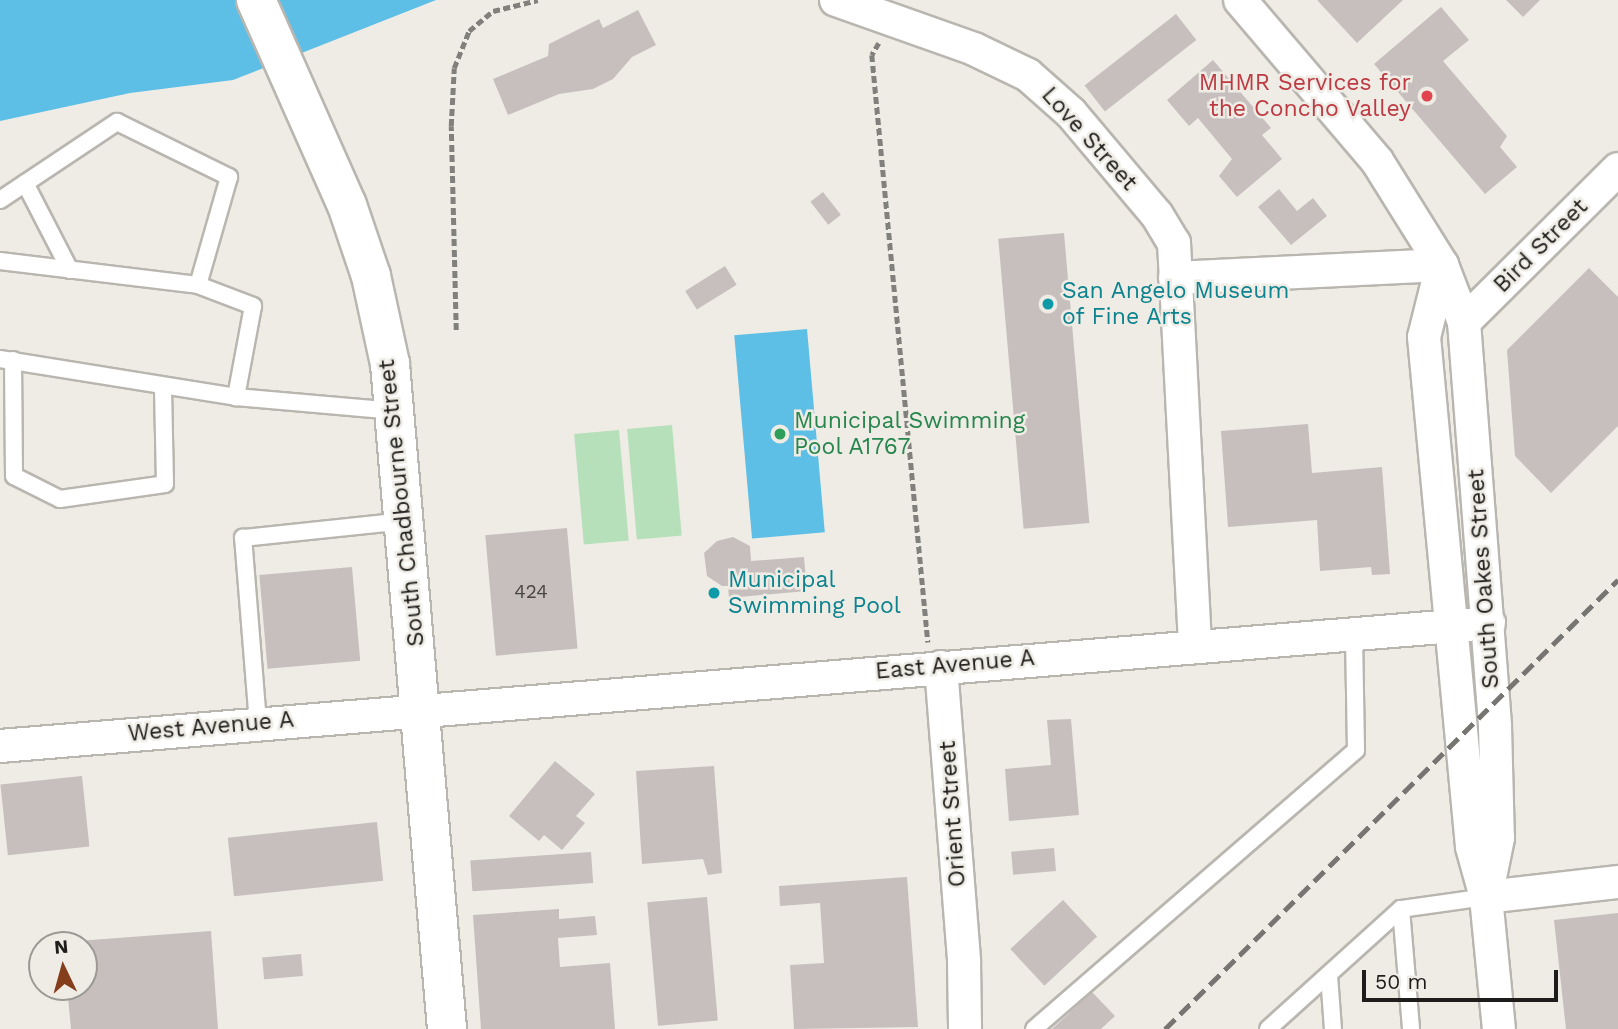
<!DOCTYPE html>
<html>
<head>
<meta charset="utf-8">
<style>
	body { margin:0 }
	#map { position:relative; width:1618px; height:1029px; overflow:hidden; background:#eeece5; font-family:"Work Sans",sans-serif }
	div>[style] { position:absolute }
	[style*='--x'] { left:calc(var(--x)*1px); top:calc(var(--y)*1px); width:calc(var(--w)*1px); rotate:calc(var(--a)*1deg) }
	.green>* { inset:0; background:#b5e0b9; transform-origin:0 0 }
	.water>* { inset:0; background:#5dbee6; transform-origin:0 0 }
	.building>* { inset:0; background:#c7bfbe; transform-origin:0 0 }
	.path>* { height:4.5px; margin-top:-2.25px; transform-origin:0; background:repeating-linear-gradient(90deg,#82807c 0 7px,transparent 0 10.5px) }
	.roads { filter:drop-shadow(2px 0 #b9b6b0) drop-shadow(-2px 0 #b9b6b0) drop-shadow(0 2px #b9b6b0) drop-shadow(0 -2px #b9b6b0) }
	.lane>* { height:16px; margin:-8px; padding:0 8px; transform-origin:8px; border-radius:8px; background:#fff }
	.street>* { height:32px; margin:-16px; padding:0 16px; transform-origin:16px; border-radius:16px; background:#fff }
	.secondary>* { height:38px; margin:-19px; padding:0 19px; transform-origin:19px; border-radius:19px; background:#fff }
	.rail>* { height:5px; margin-top:-2.5px; transform-origin:0; background:repeating-linear-gradient(90deg,#777571 0 14px,transparent 0 21px) }
	.dots>* { width:19px; height:19px; translate:-50% -50%; box-sizing:border-box; border:4px solid #eeece5; border-radius:50% }
	span { translate:-50% -50%; white-space:nowrap; text-align:center; line-height:1.15; -webkit-text-stroke:5px #eeece5; paint-order:stroke }
	.number-label { font-size:19px; color:#484644 }
	.number-label span { -webkit-text-stroke-width:0 }
	.health-label { font-size:23px; color:#be3a42 }
	.right { translate:-100% -50%; text-align:right }
	.street-label { font-size:23px; color:#1e1d1b }
	.culture-label { font-size:23px; color:#0d838f }
	.left { translate:0 -50%; text-align:left }
	.leisure-label { font-size:23px; color:#27864d }
	.north { position:absolute; left:28px; top:931px; width:70px; height:70px; box-sizing:border-box; background:#eeece5; border:2px solid #9b9994; border-radius:50%; rotate:355deg; font-size:19px; font-weight:700; line-height:28px; text-align:center; color:#1e1d1b }
	.north::after { content:''; display:block; margin:auto; width:24px; height:32px; background:#853e1c; clip-path:polygon(50% 0,100% 100%,50% 72%,0 100%) }
	.scale { position:absolute; left:1362px; top:970px; width:196px; height:32px; box-sizing:border-box; border:4px solid #1e1d1b; border-top:0; padding-left:9px; font-size:21px; line-height:24px; white-space:nowrap; color:#1e1d1b; -webkit-text-stroke:5px #eeece5; paint-order:stroke }
</style>
</head>
<body>
<div id="map">
	<div class="green">
		<i style="left:672px;top:425px;width:111px;height:45px;rotate:85deg"></i>
		<i style="left:619px;top:430px;width:111px;height:45px;rotate:85deg"></i>
	</div>
	<div class="water">
		<i style="clip-path:polygon(0 0,436px 0,233px 80px,130px 93px,0 121px)"></i>
		<i style="left:807px;top:329px;width:204px;height:73px;rotate:85deg"></i>
	</div>
	<div class="building">
		<i style="clip-path:polygon(1317px 0,1403px 0,1357px 43px)"></i>
		<i style="clip-path:polygon(1506px 0,1540px 0,1523px 17px)"></i>
		<i style="clip-path:polygon(1441px 7px,1469px 40px,1443px 61px,1507px 136px,1500px 147px,1517px 167px,1485px 194px,1374px 64px)"></i>
		<i style="clip-path:polygon(638px 10px,656px 45px,632px 57px,613px 79px,593px 89px,559px 94px,508px 115px,493px 79px,548px 56px,549px 44px,599px 19px,603px 28px)"></i>
		<i style="left:1176px;top:14px;width:33px;height:116px;rotate:52deg"></i>
		<i style="clip-path:polygon(1213px 60px,1271px 128px,1262px 135px,1282px 159px,1237px 197px,1219px 176px,1232px 159px,1198px 118px,1189px 126px,1167px 100px)"></i>
		<i style="clip-path:polygon(1279px 189px,1297px 211px,1313px 198px,1327px 216px,1291px 245px,1258px 207px)"></i>
		<i style="left:823px;top:192px;width:29px;height:16px;rotate:52deg"></i>
		<i style="left:1064px;top:233px;width:291px;height:66px;rotate:85deg"></i>
		<i style="left:725px;top:266px;width:22px;height:47px;rotate:58deg"></i>
		<i style="clip-path:polygon(1589px 268px,1618px 297px,1618px 426px,1551px 493px,1515px 456px,1507px 350px)"></i>
		<i style="clip-path:polygon(1308px 424px,1312px 473px,1382px 467px,1390px 574px,1372px 575px,1371px 567px,1320px 571px,1317px 520px,1228px 527px,1221px 431px)"></i>
		<i style="left:567px;top:528px;width:121px;height:82px;rotate:85deg"></i>
		<i style="clip-path:polygon(733px 537px,750px 546px,751px 561px,804px 557px,807px 591px,729px 598px,728px 586px,722px 586px,707px 576px,704px 553px,717px 541px)"></i>
		<i style="left:352px;top:567px;width:94px;height:93px;rotate:85deg"></i>
		<i style="clip-path:polygon(1071px 719px,1079px 815px,1009px 821px,1005px 769px,1051px 765px,1047px 720px)"></i>
		<i style="clip-path:polygon(555px 761px,595px 794px,576px 816px,585px 823px,562px 850px,544px 835px,539px 841px,509px 816px)"></i>
		<i style="clip-path:polygon(714px 766px,722px 873px,708px 875px,703px 859px,642px 864px,636px 771px)"></i>
		<i style="left:82px;top:776px;width:71px;height:82px;rotate:84deg"></i>
		<i style="left:377px;top:822px;width:59px;height:150px;rotate:84deg"></i>
		<i style="left:1054px;top:848px;width:23px;height:43px;rotate:85deg"></i>
		<i style="left:591px;top:852px;width:31px;height:121px;rotate:86deg"></i>
		<i style="clip-path:polygon(907px 877px,918px 1027px,794px 1029px,790px 965px,824px 963px,820px 903px,780px 906px,779px 886px)"></i>
		<i style="left:707px;top:897px;width:124px;height:60px;rotate:85deg"></i>
		<i style="left:1063px;top:900px;width:50px;height:72px;rotate:47deg"></i>
		<i style="clip-path:polygon(559px 909px,559px 919px,595px 916px,597px 935px,558px 938px,560px 967px,610px 963px,615px 1029px,481px 1029px,473px 915px)"></i>
		<i style="clip-path:polygon(1618px 913px,1618px 1029px,1566px 1029px,1554px 920px)"></i>
		<i style="clip-path:polygon(211px 931px,218px 1029px,71px 1029px,67px 987px,84px 987px,84px 945px,64px 945px,64px 942px)"></i>
		<i style="left:301px;top:954px;width:22px;height:39px;rotate:85deg"></i>
		<i style="clip-path:polygon(1092px 992px,1115px 1016px,1101px 1029px,1052px 1029px)"></i>
	</div>
	<div class="path">
		<i style="--x:879;--y:43;--w:14;--a:120"></i>
		<i style="--x:872;--y:55;--w:590;--a:84.55"></i>
		<i style="--x:456;--y:330;--w:204;--a:-91.4"></i>
		<i style="--x:451;--y:126;--w:58;--a:-87"></i>
		<i style="--x:454;--y:68;--w:40;--a:-68"></i>
		<i style="--x:469;--y:31;--w:31;--a:-40"></i>
		<i style="--x:493;--y:11;--w:46;--a:-13.7"></i>
	</div>
	<div class="roads">
		<div class="lane">
			<i style="--x:25;--y:183;--w:98;--a:62.7"></i>
			<i style="--x:0;--y:200;--w:141;--a:-33.7"></i>
			<i style="--x:117;--y:122;--w:125;--a:26.2"></i>
			<i style="--x:229;--y:177;--w:112;--a:106"></i>
			<i style="--x:198;--y:285;--w:59;--a:20.9"></i>
			<i style="--x:253;--y:306;--w:93;--a:100.6"></i>
			<i style="--x:0;--y:261;--w:199;--a:6.9"></i>
			<i style="--x:0;--y:359;--w:239;--a:9.1"></i>
			<i style="--x:236;--y:397;--w:160;--a:5"></i>
			<i style="--x:13;--y:360;--w:116;--a:89.5"></i>
			<i style="--x:14;--y:476;--w:51;--a:26.6"></i>
			<i style="--x:60;--y:499;--w:106;--a:-8.1"></i>
			<i style="--x:165;--y:484;--w:98;--a:-91.2"></i>
			<i style="--x:258;--y:723;--w:186;--a:-94.6"></i>
			<i style="--x:243;--y:538;--w:162;--a:-6"></i>
			<i style="--x:1401;--y:909;--w:120;--a:85.2"></i>
			<i style="--x:1329;--y:975;--w:54;--a:85.8"></i>
			<i style="--x:1034;--y:1029;--w:426;--a:-40.9"></i>
			<i style="--x:1356;--y:750;--w:117;--a:-91"></i>
			<i style="--x:1268;--y:1029;--w:179;--a:-42.1"></i>
			<i style="--x:1401;--y:909;--w:86;--a:-8"></i>
		</div>
		<div class="street">
			<i style="--x:836;--y:0;--w:146;--a:19.5"></i>
			<i style="--x:974;--y:49;--w:60;--a:25.7"></i>
			<i style="--x:1028;--y:75;--w:57;--a:41.5"></i>
			<i style="--x:1071;--y:113;--w:133;--a:49.9"></i>
			<i style="--x:1157;--y:215;--w:33;--a:59"></i>
			<i style="--x:1174;--y:243;--w:404;--a:87"></i>
			<i style="--x:1240;--y:0;--w:211;--a:49.6"></i>
			<i style="--x:1377;--y:161;--w:123;--a:58"></i>
			<i style="--x:1442;--y:265;--w:61;--a:68.9"></i>
			<i style="--x:1464;--y:322;--w:406;--a:85.6"></i>
			<i style="--x:1495;--y:727;--w:111;--a:88.5"></i>
			<i style="--x:1498;--y:838;--w:60;--a:101.5"></i>
			<i style="--x:1442;--y:265;--w:74;--a:104"></i>
			<i style="--x:1424;--y:337;--w:512;--a:84.62"></i>
			<i style="--x:1472;--y:847;--w:52;--a:74.4"></i>
			<i style="--x:1486;--y:897;--w:133;--a:84.4"></i>
			<i style="--x:1175;--y:278;--w:267;--a:-2.8"></i>
			<i style="--x:1464;--y:322;--w:217;--a:-44.8"></i>
			<i style="--x:941;--y:667;--w:296;--a:85.5"></i>
			<i style="--x:964;--y:962;--w:67;--a:89.1"></i>
			<i style="--x:0;--y:746;--w:1494;--a:-4.72"></i>
			<i style="--x:1486;--y:897;--w:133;--a:-6.5"></i>
		</div>
		<div class="secondary">
			<i style="--x:256;--y:0;--w:224;--a:66.1"></i>
			<i style="--x:347;--y:205;--w:75;--a:71.3"></i>
			<i style="--x:371;--y:276;--w:90;--a:77.8"></i>
			<i style="--x:390;--y:364;--w:667;--a:85.1"></i>
		</div>
	</div>
	<div class="rail">
		<i style="--x:1165;--y:1029;--w:638;--a:-44.75"></i>
	</div>
	<div class="dots">
		<i style="left:1427px;top:96px;background:#e0444e"></i>
		<i style="left:1048px;top:304px;background:#0f9aa8"></i>
		<i style="left:780px;top:434px;background:#2e9e5b"></i>
		<i style="left:714px;top:593px;background:#0f9aa8"></i>
	</div>
	<div class="number-label">
		<span style="left:531px;top:592px">424</span>
	</div>
	<div class="health-label">
		<span class="right" style="left:1411px;top:96px">MHMR Services for<br>the Concho Valley</span>
	</div>
	<div class="street-label">
		<span style="left:1089px;top:139px;rotate:48deg">Love Street</span>
		<span style="left:1541px;top:246px;rotate:-45deg">Bird Street</span>
		<span style="left:402px;top:503px;rotate:-96deg">South Chadbourne Street</span>
		<span style="left:1484px;top:579px;rotate:-94deg">South Oakes Street</span>
		<span style="left:955px;top:665px;rotate:-5deg">East Avenue A</span>
		<span style="left:211px;top:727px;rotate:-5deg">West Avenue A</span>
		<span style="left:953px;top:814px;rotate:-94deg">Orient Street</span>
	</div>
	<div class="culture-label">
		<span class="left" style="left:1062px;top:304px">San Angelo Museum<br>of Fine Arts</span>
		<span class="left" style="left:728px;top:593px">Municipal<br>Swimming Pool</span>
	</div>
	<div class="leisure-label">
		<span class="left" style="left:794px;top:434px">Municipal Swimming<br>Pool A1767</span>
	</div>
	<div class="north">N</div>
	<div class="scale">50 m</div>
</div>
</body>
</html>
